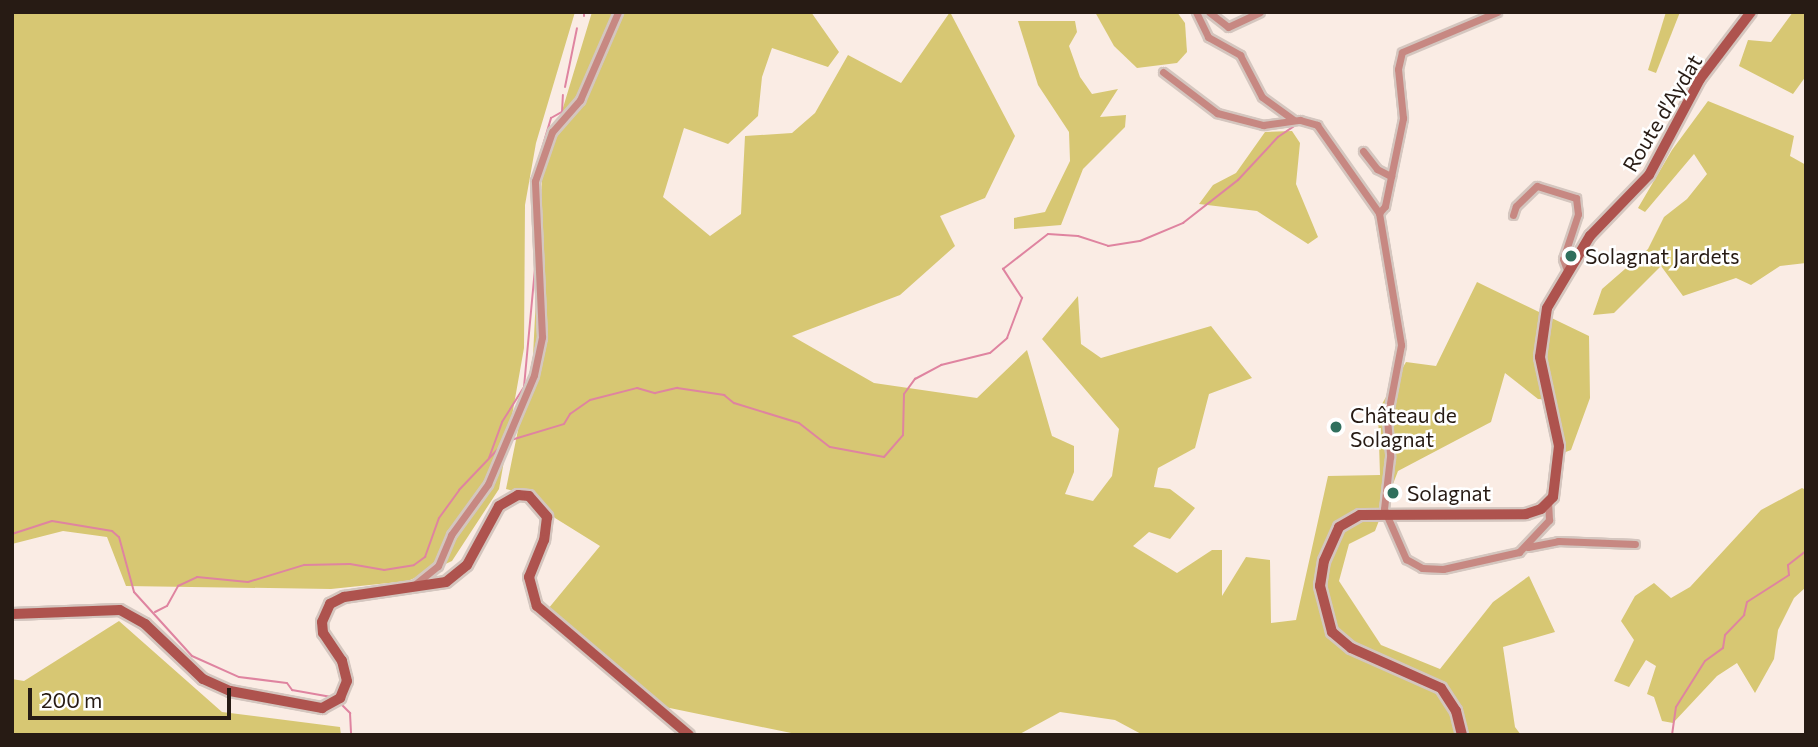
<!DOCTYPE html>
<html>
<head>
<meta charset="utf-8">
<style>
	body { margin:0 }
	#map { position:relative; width:1818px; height:747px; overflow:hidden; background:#faece4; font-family:Commissioner,sans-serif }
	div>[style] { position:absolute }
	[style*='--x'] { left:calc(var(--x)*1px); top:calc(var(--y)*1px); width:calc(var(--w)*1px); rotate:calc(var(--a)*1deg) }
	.green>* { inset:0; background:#d7c773 }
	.stream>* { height:2px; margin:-1px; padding:0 1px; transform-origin:1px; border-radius:1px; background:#df84a0 }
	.roads { filter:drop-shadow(2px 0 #d4c6bf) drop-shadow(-2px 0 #d4c6bf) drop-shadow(0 2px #d4c6bf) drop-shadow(0 -2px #d4c6bf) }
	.street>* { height:7px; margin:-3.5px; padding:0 3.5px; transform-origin:3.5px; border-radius:3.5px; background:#c78882 }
	.secondary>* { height:10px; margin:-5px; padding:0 5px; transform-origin:5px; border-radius:5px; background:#ae534e }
	.dots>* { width:19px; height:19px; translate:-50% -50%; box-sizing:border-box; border:4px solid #fff; border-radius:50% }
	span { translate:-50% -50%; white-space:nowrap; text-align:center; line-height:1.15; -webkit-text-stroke:5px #fff; paint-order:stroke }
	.street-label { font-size:21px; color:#271b14 }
	.poi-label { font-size:21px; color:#271b14 }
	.left { translate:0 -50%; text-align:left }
	.frame { position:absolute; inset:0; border:14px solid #271b14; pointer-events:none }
	.scale { position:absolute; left:28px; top:688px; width:203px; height:32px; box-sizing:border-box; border:4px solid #271b14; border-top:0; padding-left:9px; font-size:21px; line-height:24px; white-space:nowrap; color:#271b14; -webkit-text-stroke:5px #fff; paint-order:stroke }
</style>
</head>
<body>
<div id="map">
	<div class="green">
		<i style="clip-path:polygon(12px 12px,575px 12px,536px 143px,525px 205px,524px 348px,499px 489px,452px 561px,408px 581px,331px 589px,126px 586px,107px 537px,63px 531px,12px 544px)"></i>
		<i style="clip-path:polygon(592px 12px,811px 12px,839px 52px,828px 67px,772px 48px,762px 77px,758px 116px,728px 144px,684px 128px,663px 197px,710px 236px,741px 214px,745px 136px,792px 133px,815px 113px,848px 55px,901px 83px,950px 12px,1015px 136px,985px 198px,940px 216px,955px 246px,900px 295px,792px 336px,874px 383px,977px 398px,1027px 350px,1052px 436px,1074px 446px,1074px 472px,1065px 494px,1093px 501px,1112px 476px,1119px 429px,1042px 339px,1078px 296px,1081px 344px,1101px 358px,1211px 326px,1252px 378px,1209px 394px,1195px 448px,1158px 468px,1154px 487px,1170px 489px,1195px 508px,1170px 539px,1149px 532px,1133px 546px,1177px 573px,1212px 550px,1222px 550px,1222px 596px,1246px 557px,1270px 560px,1271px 623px,1296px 620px,1328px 476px,1380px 475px,1378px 411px,1406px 362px,1436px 366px,1477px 282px,1589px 336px,1590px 398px,1571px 450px,1563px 453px,1553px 400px,1538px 399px,1505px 373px,1491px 422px,1398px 471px,1375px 531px,1349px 544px,1339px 581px,1381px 645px,1440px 669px,1493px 602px,1529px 576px,1555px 632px,1503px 647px,1515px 727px,1521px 735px,1143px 735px,1115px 720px,1060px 712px,1018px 735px,801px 735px,660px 706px,548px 609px,600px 546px,555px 518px,536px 497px,506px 489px,533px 356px,542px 177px)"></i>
		<i style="clip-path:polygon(1095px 12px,1177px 12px,1185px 23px,1187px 52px,1177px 63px,1137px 68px,1114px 46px)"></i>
		<i style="clip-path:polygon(1666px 12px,1680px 12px,1656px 73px,1648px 70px)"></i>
		<i style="clip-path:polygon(1793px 12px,1806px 12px,1806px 76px,1793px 94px,1739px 66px,1748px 40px,1771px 42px)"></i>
		<i style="clip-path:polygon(1018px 21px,1075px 21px,1077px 32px,1069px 46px,1080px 77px,1092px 94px,1118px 89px,1100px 117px,1126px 115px,1125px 127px,1083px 169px,1061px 225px,1014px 229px,1014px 218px,1045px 212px,1070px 161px,1069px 132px,1038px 85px)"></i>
		<i style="clip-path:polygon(1708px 101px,1794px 136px,1790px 156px,1806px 165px,1806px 263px,1780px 266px,1751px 285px,1736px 278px,1683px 296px,1661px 266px,1614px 313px,1593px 315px,1602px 289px,1648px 249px,1664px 217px,1687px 199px,1707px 174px,1694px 154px,1645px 212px,1638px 208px,1672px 150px)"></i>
		<i style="clip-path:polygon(1292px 131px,1300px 143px,1296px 184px,1318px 237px,1308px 244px,1257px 211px,1199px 204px,1213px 185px,1236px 173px,1265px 132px)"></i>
		<i style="clip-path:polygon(1802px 488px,1806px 490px,1806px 587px,1794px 598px,1778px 630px,1774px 659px,1755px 693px,1737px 663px,1717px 676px,1673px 723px,1662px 721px,1654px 697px,1647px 694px,1656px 666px,1646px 660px,1629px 687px,1614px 681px,1634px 640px,1621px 621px,1635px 596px,1654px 583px,1671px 598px,1690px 587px,1761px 510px)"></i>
		<i style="clip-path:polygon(119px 621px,222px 712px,340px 727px,341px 735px,12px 735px,12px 679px,24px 681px)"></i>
	</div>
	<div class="stream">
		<i style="--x:584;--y:16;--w:4;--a:-90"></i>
		<i style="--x:565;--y:87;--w:60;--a:-78.5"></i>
		<i style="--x:538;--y:162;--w:46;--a:-73.5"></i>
		<i style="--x:551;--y:118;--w:13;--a:-29"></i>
		<i style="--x:562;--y:112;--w:17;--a:-87"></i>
		<i style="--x:534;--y:224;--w:35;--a:88"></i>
		<i style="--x:511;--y:440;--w:55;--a:-16.8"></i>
		<i style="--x:564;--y:424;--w:12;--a:-59"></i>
		<i style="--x:570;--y:414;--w:24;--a:-35"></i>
		<i style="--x:590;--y:400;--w:49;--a:-14.3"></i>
		<i style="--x:637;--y:388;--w:19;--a:16"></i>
		<i style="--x:655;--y:393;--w:23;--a:-13"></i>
		<i style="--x:677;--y:388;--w:48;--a:8.5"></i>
		<i style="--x:724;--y:395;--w:13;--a:39"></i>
		<i style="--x:734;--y:403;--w:68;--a:17.1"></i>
		<i style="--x:799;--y:423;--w:39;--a:38"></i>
		<i style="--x:830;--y:447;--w:55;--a:10.5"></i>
		<i style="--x:884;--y:457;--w:29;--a:-49"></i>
		<i style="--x:903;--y:435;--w:41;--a:-88.6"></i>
		<i style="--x:904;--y:394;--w:19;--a:-54"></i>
		<i style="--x:915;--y:379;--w:30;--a:-28"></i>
		<i style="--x:941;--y:365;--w:50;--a:-13.8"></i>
		<i style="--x:990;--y:353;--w:23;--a:-41"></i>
		<i style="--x:1007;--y:338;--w:43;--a:-69.4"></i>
		<i style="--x:1022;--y:298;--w:35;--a:-123"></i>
		<i style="--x:1003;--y:269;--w:57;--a:-37.9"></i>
		<i style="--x:1048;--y:234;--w:30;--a:4"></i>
		<i style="--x:1078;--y:236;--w:32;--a:18"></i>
		<i style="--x:1108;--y:246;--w:32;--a:-9"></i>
		<i style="--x:1140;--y:241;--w:47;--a:-22.7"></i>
		<i style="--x:1183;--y:223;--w:70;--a:-38"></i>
		<i style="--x:1238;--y:180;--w:59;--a:-47.1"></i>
		<i style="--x:1278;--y:137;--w:22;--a:-34"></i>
		<i style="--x:489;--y:458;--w:38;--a:-70"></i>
		<i style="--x:502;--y:422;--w:41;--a:-57.8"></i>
		<i style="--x:524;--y:387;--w:120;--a:-84.7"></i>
		<i style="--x:12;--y:534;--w:42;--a:-18"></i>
		<i style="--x:52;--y:521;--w:61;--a:9.5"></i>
		<i style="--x:112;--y:531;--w:9;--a:41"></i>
		<i style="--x:119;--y:537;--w:57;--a:74.7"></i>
		<i style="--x:134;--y:592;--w:86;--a:47.8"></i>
		<i style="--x:192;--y:656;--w:51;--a:24.1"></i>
		<i style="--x:239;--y:677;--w:48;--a:7.1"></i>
		<i style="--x:287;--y:683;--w:9;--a:54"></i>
		<i style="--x:292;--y:690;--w:40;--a:10"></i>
		<i style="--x:155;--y:612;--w:13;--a:-27"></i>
		<i style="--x:167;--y:606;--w:23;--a:-61"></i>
		<i style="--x:178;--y:586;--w:21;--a:-25"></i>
		<i style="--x:197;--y:577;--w:51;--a:5.6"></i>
		<i style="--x:248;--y:582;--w:59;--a:-16.9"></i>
		<i style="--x:304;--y:565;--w:46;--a:-1.2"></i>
		<i style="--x:350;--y:564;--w:35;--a:10"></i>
		<i style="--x:384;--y:570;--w:30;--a:-9"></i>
		<i style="--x:414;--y:565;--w:14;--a:-36"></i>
		<i style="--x:425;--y:557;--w:41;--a:-70.3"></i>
		<i style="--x:439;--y:518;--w:34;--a:-54"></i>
		<i style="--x:459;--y:490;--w:57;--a:-46.4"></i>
		<i style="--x:339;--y:702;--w:16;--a:45"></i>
		<i style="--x:350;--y:713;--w:22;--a:87"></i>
		<i style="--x:1672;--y:735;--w:28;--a:-82"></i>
		<i style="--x:1676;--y:707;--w:54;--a:-57.8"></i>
		<i style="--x:1705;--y:661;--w:22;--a:-36"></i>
		<i style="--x:1723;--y:648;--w:13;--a:-81"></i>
		<i style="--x:1725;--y:635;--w:28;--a:-46"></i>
		<i style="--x:1744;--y:615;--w:13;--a:-77"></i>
		<i style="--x:1747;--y:602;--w:50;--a:-32.7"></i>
		<i style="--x:1789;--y:575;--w:10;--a:-96"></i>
		<i style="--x:1788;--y:565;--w:23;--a:-38"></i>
	</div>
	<div class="roads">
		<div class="street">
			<i style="--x:1196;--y:12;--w:28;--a:64"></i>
			<i style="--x:1208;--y:37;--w:37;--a:29"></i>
			<i style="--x:1240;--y:55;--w:47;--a:62.4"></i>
			<i style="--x:1262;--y:97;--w:39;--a:36"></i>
			<i style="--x:1209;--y:12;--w:24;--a:38"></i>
			<i style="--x:1228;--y:27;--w:35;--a:-25"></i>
			<i style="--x:1163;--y:72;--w:68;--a:37.2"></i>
			<i style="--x:1217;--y:113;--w:48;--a:14.6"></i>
			<i style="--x:1263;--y:125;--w:37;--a:-8"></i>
			<i style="--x:1300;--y:120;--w:18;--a:16"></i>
			<i style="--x:1317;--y:125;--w:108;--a:54.8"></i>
			<i style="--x:1379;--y:213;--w:134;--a:80.5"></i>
			<i style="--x:1401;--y:345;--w:75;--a:100.7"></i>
			<i style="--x:1387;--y:419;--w:38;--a:85"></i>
			<i style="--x:1390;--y:457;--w:52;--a:96.6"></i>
			<i style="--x:1384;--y:509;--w:55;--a:66.3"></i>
			<i style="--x:1406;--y:559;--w:18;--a:29"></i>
			<i style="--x:1422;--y:568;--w:21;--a:3"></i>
			<i style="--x:1443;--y:569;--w:78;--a:-12.6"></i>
			<i style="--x:1519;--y:552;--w:44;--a:-46.8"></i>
			<i style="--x:1549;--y:520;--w:18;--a:-93"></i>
			<i style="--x:1363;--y:151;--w:23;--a:52"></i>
			<i style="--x:1377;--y:169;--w:16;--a:27"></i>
			<i style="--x:1379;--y:213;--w:9;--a:-49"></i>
			<i style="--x:1385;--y:206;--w:90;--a:-78.4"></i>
			<i style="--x:1403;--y:118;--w:49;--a:-95.8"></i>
			<i style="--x:1398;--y:69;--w:17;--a:-77"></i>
			<i style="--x:1402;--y:52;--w:103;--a:-22.8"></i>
			<i style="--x:1513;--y:215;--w:9;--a:-72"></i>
			<i style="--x:1516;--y:206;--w:29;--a:-44"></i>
			<i style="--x:1537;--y:186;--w:41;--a:17.1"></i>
			<i style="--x:1576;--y:198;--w:16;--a:83"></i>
			<i style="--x:1578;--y:214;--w:47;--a:108.4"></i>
			<i style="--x:1563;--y:259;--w:12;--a:70"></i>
			<i style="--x:1528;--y:547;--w:31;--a:-11"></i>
			<i style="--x:1558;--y:541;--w:77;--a:2.2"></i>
			<i style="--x:413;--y:586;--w:32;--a:-39"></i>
			<i style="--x:438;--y:566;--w:34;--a:-67"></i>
			<i style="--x:451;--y:535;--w:63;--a:-54"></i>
			<i style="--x:488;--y:484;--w:118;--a:-67.1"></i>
			<i style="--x:534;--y:375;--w:39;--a:-78"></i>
			<i style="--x:542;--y:337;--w:156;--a:-92.6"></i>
			<i style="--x:535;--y:181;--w:52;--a:-70.9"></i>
			<i style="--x:552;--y:132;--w:43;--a:-48.8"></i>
			<i style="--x:580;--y:100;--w:96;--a:-66.6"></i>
		</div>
		<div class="secondary">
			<i style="--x:12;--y:614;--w:108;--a:-2.1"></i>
			<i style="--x:120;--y:610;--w:29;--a:29"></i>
			<i style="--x:145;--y:624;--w:80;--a:43.5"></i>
			<i style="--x:203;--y:679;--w:30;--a:24"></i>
			<i style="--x:230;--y:691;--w:94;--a:10.5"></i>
			<i style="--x:322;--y:708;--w:21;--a:-29"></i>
			<i style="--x:340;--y:698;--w:18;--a:-68"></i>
			<i style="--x:347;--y:681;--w:21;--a:-104"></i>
			<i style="--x:342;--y:661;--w:34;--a:-124"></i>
			<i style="--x:323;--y:633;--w:11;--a:-95"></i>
			<i style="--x:322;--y:622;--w:20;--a:-66"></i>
			<i style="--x:330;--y:604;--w:16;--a:-27"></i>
			<i style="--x:344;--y:597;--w:103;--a:-8.4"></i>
			<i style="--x:446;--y:582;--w:27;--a:-39"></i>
			<i style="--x:467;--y:565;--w:67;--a:-61.5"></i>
			<i style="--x:499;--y:506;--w:22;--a:-30"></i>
			<i style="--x:518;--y:495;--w:11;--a:5"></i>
			<i style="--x:529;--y:496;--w:28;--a:49"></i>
			<i style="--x:547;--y:517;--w:23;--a:97"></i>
			<i style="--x:544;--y:540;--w:40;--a:112"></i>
			<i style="--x:529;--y:577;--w:30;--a:75"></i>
			<i style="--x:537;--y:606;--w:199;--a:40.3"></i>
			<i style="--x:1462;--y:735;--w:25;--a:-104"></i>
			<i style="--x:1456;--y:711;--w:27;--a:-123"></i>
			<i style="--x:1441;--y:688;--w:98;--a:-156"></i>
			<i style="--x:1351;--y:648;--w:25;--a:-140"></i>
			<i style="--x:1332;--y:632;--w:48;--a:-104.6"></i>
			<i style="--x:1320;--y:586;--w:25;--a:-81"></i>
			<i style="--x:1324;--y:561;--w:37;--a:-66"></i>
			<i style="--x:1339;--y:527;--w:24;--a:-30"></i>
			<i style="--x:1360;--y:515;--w:166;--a:-0.3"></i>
			<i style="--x:1526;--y:514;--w:16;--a:-18"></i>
			<i style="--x:1541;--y:509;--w:17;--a:-45"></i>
			<i style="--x:1553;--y:497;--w:51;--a:-83.3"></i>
			<i style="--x:1559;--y:446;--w:91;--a:-102.1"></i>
			<i style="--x:1540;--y:357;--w:49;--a:-81.9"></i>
			<i style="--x:1547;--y:308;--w:84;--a:-59.2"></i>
			<i style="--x:1590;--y:236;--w:85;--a:-46"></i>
			<i style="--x:1649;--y:175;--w:109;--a:-62"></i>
			<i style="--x:1700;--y:79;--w:84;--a:-52.7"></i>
		</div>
	</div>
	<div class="dots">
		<i style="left:1571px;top:256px;background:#306f5d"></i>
		<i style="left:1336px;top:427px;background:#306f5d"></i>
		<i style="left:1393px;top:493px;background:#306f5d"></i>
	</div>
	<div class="street-label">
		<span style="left:1662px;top:113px;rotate:-59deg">Route d'Aydat</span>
	</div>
	<div class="poi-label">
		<span class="left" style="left:1585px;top:256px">Solagnat Jardets</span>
		<span class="left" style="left:1350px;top:427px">Château de<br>Solagnat</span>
		<span class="left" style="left:1407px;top:493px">Solagnat</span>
	</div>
	<div class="frame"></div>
	<div class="scale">200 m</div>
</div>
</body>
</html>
